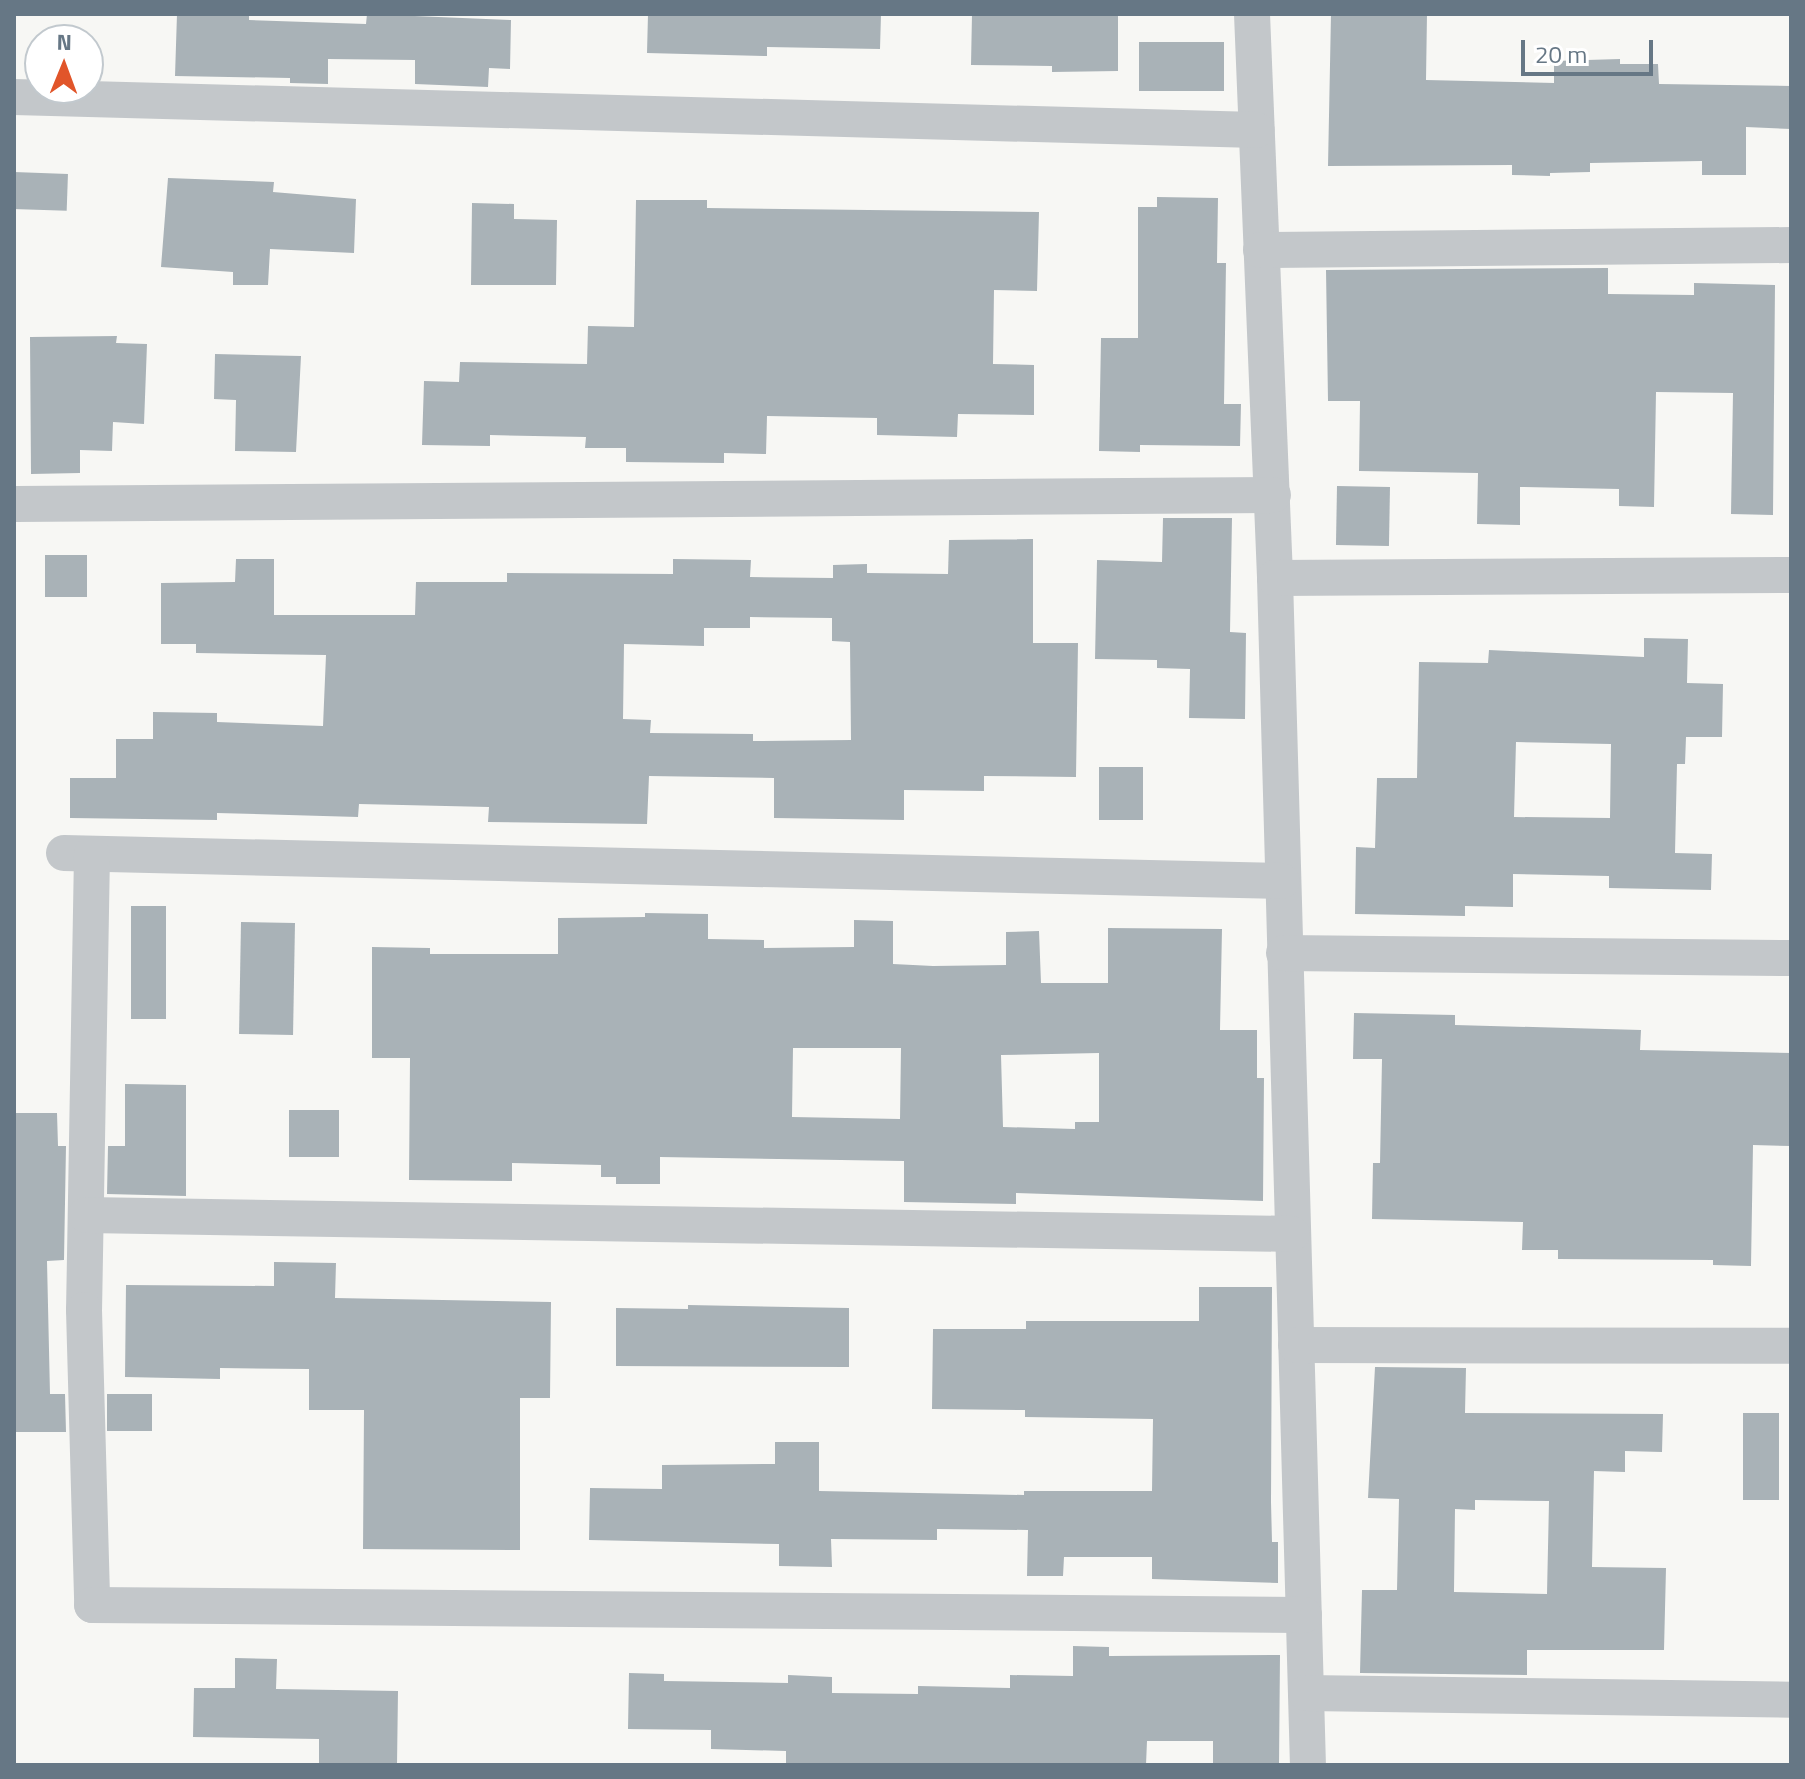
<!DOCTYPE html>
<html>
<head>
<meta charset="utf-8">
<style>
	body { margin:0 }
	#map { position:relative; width:1805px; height:1779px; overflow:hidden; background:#f7f7f4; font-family:"Titillium Web",sans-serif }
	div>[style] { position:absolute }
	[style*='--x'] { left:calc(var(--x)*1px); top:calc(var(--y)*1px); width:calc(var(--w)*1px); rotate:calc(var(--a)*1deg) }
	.building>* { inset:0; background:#a9b2b7; transform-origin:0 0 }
	.minor>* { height:36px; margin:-18px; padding:0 18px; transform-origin:18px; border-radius:18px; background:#c3c7ca }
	span { translate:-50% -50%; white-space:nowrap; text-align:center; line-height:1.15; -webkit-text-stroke:8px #fff; paint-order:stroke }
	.frame { position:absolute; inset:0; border:16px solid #667785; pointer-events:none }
	.north { position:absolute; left:24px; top:24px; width:80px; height:80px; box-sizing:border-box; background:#fff; border:2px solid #c2c9ce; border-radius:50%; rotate:1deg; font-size:22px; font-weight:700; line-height:32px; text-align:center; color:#667785 }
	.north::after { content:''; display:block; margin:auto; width:28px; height:36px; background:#e1552a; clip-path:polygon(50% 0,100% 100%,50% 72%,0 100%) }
	.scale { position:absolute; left:1521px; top:40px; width:132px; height:36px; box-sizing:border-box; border:4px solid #667785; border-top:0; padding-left:10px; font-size:24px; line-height:28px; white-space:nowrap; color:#667785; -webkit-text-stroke:6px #fff; paint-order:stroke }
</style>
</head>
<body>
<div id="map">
	<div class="building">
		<i style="clip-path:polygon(177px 14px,249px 14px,249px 20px,366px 24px,367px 14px,511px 20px,510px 69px,489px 68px,488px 87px,415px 84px,415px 60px,328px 59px,328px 84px,290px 83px,290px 78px,175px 76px)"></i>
		<i style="clip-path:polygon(648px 14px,881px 14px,880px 49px,767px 47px,767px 56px,647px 53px)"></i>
		<i style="clip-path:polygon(972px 14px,1118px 14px,1118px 71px,1052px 72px,1052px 66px,971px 65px)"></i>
		<i style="clip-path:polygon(1331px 14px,1427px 14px,1426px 80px,1554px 83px,1554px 61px,1620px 59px,1620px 64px,1658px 64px,1659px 84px,1791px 86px,1791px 129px,1746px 127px,1746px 175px,1702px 175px,1702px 161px,1590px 163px,1590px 172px,1550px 173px,1550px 176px,1512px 175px,1512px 165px,1328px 166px)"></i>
		<i style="left:1139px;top:42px;width:85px;height:49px"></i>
		<i style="left:14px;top:172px;width:54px;height:37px;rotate:2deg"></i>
		<i style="clip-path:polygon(168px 178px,274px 182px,273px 192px,356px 199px,354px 253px,270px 249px,268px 285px,233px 285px,233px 272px,161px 267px)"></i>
		<i style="clip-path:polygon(1157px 197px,1218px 198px,1217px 263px,1226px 263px,1224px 404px,1241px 404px,1240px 446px,1140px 445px,1140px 452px,1099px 451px,1101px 338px,1138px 338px,1138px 207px,1157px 207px)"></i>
		<i style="clip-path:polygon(636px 200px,707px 200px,707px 208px,1039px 212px,1037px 291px,994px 290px,993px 364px,1034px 365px,1034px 415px,958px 414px,957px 437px,877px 435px,877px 418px,767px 416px,766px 454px,724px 453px,724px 463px,626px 462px,626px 448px,585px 448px,586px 437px,490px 435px,490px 446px,422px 445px,424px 381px,459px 382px,460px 362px,587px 364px,588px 326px,634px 327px)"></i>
		<i style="clip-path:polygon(472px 203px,514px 204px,514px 219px,557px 220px,556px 285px,471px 285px)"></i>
		<i style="clip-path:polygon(1608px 268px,1608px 294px,1694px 295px,1694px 283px,1775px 285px,1773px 515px,1731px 514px,1733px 393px,1656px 392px,1654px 507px,1619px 506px,1619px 489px,1520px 487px,1520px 525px,1477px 524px,1478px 473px,1359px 471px,1360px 401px,1328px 401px,1326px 270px)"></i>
		<i style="clip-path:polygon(117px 336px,116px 343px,147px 344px,144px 424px,113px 422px,112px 451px,80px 450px,80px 473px,31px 474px,30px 337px)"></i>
		<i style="clip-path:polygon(215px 354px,301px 356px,296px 452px,235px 451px,236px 400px,214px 399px)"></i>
		<i style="left:1337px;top:486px;width:53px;height:59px;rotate:1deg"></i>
		<i style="clip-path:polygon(1163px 518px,1232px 518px,1230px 632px,1246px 633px,1245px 719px,1189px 718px,1190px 669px,1157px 668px,1157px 660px,1095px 659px,1097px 560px,1162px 562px)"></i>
		<i style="clip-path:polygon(evenodd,1033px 539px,1033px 643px,1078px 643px,1076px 777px,984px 776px,984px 791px,904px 790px,904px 820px,774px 818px,774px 778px,649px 776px,647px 824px,488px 822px,489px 807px,359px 804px,358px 817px,217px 813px,217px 820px,70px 818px,70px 778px,116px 778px,116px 739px,153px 739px,153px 712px,217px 713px,217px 722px,323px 726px,326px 655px,196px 653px,196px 644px,161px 644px,161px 583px,235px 582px,236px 559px,274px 559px,274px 615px,415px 615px,416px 582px,507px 582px,507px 573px,673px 574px,673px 559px,751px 560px,750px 577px,833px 578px,833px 565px,867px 564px,867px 573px,948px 574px,949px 540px,1033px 539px,750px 617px,832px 618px,832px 641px,850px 642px,851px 740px,753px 741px,753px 734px,650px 733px,651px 720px,623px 719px,624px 644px,704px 646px,704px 628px,750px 628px,750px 617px)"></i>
		<i style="left:45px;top:555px;width:42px;height:42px"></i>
		<i style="clip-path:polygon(evenodd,1644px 638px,1688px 639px,1687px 683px,1723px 684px,1722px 737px,1686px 737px,1685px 764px,1677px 764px,1675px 853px,1712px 854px,1711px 890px,1609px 888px,1609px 876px,1513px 874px,1513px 907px,1465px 906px,1465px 916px,1355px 914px,1356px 847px,1375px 848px,1377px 778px,1417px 778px,1419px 662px,1488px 663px,1489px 650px,1644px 657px,1644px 638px,1516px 742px,1611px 744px,1610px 818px,1514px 817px,1516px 742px)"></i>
		<i style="left:1099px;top:767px;width:44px;height:53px"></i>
		<i style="left:131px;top:906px;width:35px;height:113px"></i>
		<i style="clip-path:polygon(evenodd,645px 913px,708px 914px,708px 939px,764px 940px,764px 948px,854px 947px,854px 920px,893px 921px,893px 964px,933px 966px,1006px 965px,1006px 932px,1039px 931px,1041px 983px,1108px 983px,1108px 928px,1222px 929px,1220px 1030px,1257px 1030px,1257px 1078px,1264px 1078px,1263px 1201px,1016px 1193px,1016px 1204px,904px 1202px,904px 1161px,660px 1157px,660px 1184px,616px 1184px,616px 1177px,601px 1177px,601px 1165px,512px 1163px,512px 1181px,409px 1180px,410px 1058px,372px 1058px,372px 947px,430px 948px,430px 954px,558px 954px,558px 918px,645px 917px,645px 913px,793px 1048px,901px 1048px,900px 1119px,792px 1117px,793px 1048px,645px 913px,1099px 1053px,1099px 1122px,1075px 1122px,1075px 1129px,1003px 1127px,1001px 1055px,1099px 1053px)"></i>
		<i style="left:241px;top:922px;width:54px;height:112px;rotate:1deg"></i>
		<i style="clip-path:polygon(1354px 1013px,1455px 1015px,1455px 1025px,1641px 1030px,1640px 1050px,1791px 1053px,1791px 1146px,1753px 1145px,1751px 1266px,1713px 1265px,1713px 1260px,1558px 1259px,1558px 1250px,1522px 1250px,1523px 1222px,1372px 1219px,1373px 1163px,1380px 1163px,1382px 1059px,1353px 1059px)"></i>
		<i style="clip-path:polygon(125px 1084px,186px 1085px,186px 1196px,107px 1194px,108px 1146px,125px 1146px)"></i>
		<i style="left:289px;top:1110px;width:50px;height:47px"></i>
		<i style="clip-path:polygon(14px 1113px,57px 1113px,58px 1146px,66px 1146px,64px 1260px,47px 1261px,50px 1394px,65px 1394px,66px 1432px,14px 1432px)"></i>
		<i style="clip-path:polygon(274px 1262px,336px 1263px,335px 1298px,551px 1302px,550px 1398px,520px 1398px,520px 1550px,363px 1549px,364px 1410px,309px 1410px,309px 1369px,220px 1368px,220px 1379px,125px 1377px,126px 1285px,274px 1286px)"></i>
		<i style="clip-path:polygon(1199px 1287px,1272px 1287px,1271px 1502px,1272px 1542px,1278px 1542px,1278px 1583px,1152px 1579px,1152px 1557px,1064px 1557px,1063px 1576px,1027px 1576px,1028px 1530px,937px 1529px,937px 1540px,831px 1539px,832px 1567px,779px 1566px,779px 1544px,589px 1540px,590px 1488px,662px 1489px,662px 1465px,775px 1464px,775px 1442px,819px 1442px,819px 1491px,1024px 1495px,1024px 1491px,1152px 1491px,1153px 1419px,1025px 1417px,1025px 1410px,932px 1409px,933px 1329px,1026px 1329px,1026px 1321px,1199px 1321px)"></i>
		<i style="clip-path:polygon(688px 1305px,849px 1308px,849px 1367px,616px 1366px,616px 1308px,688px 1309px)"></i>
		<i style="clip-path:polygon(evenodd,1375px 1367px,1466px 1368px,1465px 1413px,1663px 1414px,1662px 1452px,1625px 1451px,1625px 1472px,1594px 1471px,1592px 1567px,1666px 1568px,1664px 1650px,1527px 1650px,1527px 1675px,1360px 1673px,1362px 1590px,1397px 1590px,1399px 1499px,1368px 1498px,1375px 1367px,1475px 1500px,1549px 1501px,1547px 1594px,1454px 1592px,1455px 1509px,1475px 1510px,1475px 1500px)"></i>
		<i style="left:107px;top:1394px;width:45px;height:37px"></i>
		<i style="left:1743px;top:1413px;width:36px;height:87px"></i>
		<i style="clip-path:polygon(1073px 1646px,1109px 1647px,1109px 1656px,1280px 1655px,1279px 1765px,1213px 1765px,1213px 1741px,1147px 1741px,1146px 1765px,786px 1765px,786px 1751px,711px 1749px,711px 1730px,628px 1729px,629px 1673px,664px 1674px,664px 1681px,788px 1683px,788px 1675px,832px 1677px,832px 1693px,918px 1694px,918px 1686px,1010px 1688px,1010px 1675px,1073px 1676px)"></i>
		<i style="clip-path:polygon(235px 1658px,277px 1659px,276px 1689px,398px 1691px,397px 1765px,319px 1765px,319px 1739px,193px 1737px,194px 1688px,235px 1688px)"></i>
	</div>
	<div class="minor">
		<i style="--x:1252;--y:14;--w:564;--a:87.66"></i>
		<i style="--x:1275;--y:578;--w:1187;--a:88.41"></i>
		<i style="--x:14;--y:97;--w:1243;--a:1.52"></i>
		<i style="--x:1261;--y:250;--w:530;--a:-0.54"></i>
		<i style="--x:16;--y:504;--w:1257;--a:-0.41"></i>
		<i style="--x:1275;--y:578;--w:516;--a:-0.33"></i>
		<i style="--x:64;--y:853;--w:1218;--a:1.32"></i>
		<i style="--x:92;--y:854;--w:456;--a:91"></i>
		<i style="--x:84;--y:1310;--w:295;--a:88.4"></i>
		<i style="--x:92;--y:1605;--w:1212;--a:0.47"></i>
		<i style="--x:1284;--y:953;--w:507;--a:0.57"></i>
		<i style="--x:86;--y:1215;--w:1206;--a:0.9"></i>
		<i style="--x:1296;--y:1345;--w:495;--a:0.1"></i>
		<i style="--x:1306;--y:1693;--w:485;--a:0.8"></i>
	</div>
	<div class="frame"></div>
	<div class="north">N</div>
	<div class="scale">20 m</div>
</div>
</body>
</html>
